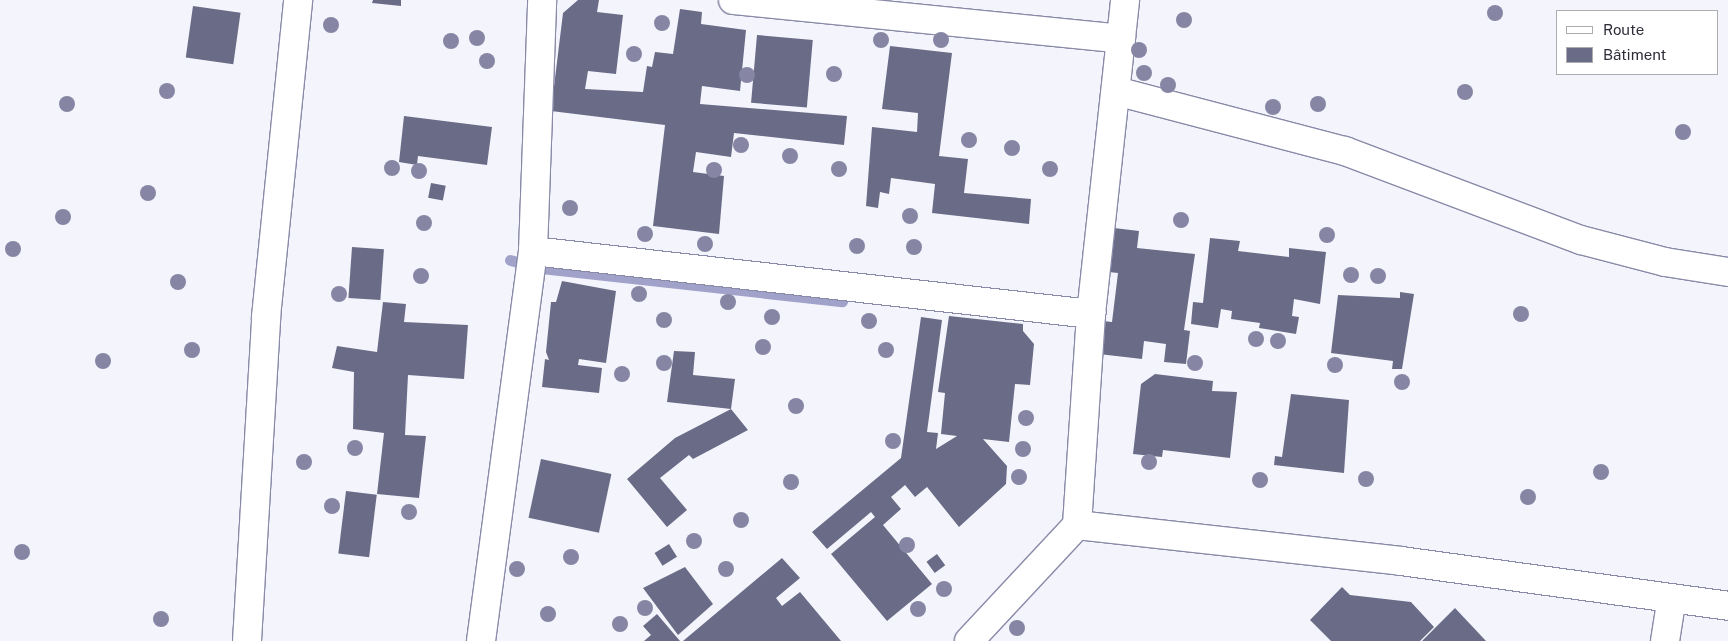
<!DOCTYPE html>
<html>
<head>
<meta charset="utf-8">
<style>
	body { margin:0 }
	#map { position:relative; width:1728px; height:641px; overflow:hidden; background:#f4f5fc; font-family:"Public Sans",sans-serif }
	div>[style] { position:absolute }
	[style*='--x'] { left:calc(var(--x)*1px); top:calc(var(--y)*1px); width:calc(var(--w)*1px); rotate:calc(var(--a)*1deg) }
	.stream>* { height:11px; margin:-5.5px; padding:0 5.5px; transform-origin:5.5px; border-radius:5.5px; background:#a1a2ca }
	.building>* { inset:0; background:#6a6b87; transform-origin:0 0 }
	.roads { filter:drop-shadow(1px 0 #898aa8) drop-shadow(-1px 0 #898aa8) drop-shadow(0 1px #898aa8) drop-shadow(0 -1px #898aa8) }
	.minor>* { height:28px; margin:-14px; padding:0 14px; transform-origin:14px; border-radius:14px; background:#fff }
	.trees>* { width:16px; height:16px; margin:-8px; border-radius:50%; background:#8785a4 }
	span { translate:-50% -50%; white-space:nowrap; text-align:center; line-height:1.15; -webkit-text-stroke:5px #fff; paint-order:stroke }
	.legend { position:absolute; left:1556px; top:10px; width:162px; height:65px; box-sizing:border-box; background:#fff; border:1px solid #ababb0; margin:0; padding:6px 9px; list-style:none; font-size:15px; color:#2d2e3a }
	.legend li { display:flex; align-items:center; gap:10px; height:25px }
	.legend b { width:25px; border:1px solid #ababb0 }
</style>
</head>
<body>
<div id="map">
	<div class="stream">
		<i style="--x:510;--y:260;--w:32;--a:14"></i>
		<i style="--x:541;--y:268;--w:303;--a:6.3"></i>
	</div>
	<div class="building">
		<i style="clip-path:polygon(373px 0,401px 0,401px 6px,372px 3px)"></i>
		<i style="clip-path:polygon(578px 0,599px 0,597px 12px,623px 15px,616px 74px,588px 71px,585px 89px,643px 92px,647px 66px,652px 67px,655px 52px,673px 54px,680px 9px,702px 12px,701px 24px,746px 30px,740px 91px,702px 86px,700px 104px,847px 116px,844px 145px,734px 133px,731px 157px,696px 152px,693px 172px,724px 176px,719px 234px,653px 226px,665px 125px,551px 111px,563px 13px)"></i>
		<i style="left:193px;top:6px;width:48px;height:52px;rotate:8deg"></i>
		<i style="left:757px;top:35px;width:56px;height:68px;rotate:5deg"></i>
		<i style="clip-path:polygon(890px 46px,952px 53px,939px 156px,968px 159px,964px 193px,1031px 199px,1029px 224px,932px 213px,935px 184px,891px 178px,889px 194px,880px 192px,878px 208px,866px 206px,872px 127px,917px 132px,918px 113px,882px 109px)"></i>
		<i style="clip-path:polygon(404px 116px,492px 127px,487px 165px,418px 156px,417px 165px,399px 162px)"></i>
		<i style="left:431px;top:183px;width:15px;height:15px;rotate:11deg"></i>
		<i style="clip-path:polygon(1114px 228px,1139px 231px,1137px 248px,1195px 254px,1184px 330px,1190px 331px,1186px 364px,1164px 362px,1166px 344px,1144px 341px,1142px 359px,1099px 354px,1103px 321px,1112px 322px,1118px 273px,1109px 272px)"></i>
		<i style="clip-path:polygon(1210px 238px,1240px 241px,1238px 251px,1289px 257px,1289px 248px,1326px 252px,1320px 304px,1294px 299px,1292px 316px,1299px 317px,1296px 334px,1259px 328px,1260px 323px,1231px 319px,1232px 311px,1221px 309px,1218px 328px,1191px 324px,1193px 302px,1203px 303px)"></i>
		<i style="left:352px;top:247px;width:32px;height:51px;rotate:4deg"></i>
		<i style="clip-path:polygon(562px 281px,616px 291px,606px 363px,579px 359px,578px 365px,602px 368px,599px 393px,542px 387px,545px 359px,549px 360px,546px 352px,551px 302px,556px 302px)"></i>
		<i style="clip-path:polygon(1400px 292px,1414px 294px,1402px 369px,1392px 369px,1393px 361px,1331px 353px,1338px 295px,1400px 298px)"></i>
		<i style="clip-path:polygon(383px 302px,406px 304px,404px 322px,468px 325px,464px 379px,408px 375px,405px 435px,426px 436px,419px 498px,377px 494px,384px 433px,353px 429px,354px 372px,332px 368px,337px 346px,377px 352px)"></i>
		<i style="clip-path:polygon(949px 316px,1023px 324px,1023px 331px,1034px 344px,1030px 385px,1015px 384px,1009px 442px,983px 439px,1007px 466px,1006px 484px,959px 527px,927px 487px,915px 497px,905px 485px,891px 497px,901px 509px,883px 525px,932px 584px,887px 621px,831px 554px,875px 517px,871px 512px,827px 549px,812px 532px,901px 458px,921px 317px,942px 320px,927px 432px,938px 433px,936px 449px,957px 436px,941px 434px,945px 393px,938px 392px)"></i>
		<i style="clip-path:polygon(674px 351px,695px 352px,693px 375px,735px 379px,731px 409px,667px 402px)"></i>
		<i style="clip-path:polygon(1155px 374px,1213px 381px,1212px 391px,1237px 392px,1230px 458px,1163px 450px,1162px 457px,1133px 454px,1141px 384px)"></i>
		<i style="clip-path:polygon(1291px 394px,1349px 400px,1344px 473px,1274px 465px,1275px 456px,1282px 457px)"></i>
		<i style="clip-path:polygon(731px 409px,748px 430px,693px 459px,689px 455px,660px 478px,687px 510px,667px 527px,627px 479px,675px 438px)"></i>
		<i style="left:541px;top:459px;width:72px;height:60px;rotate:12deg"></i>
		<i style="left:346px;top:491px;width:31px;height:63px;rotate:7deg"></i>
		<i style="left:669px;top:544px;width:15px;height:17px;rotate:58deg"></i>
		<i style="left:937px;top:554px;width:14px;height:13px;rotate:54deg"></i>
		<i style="clip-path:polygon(782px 558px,800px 578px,776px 598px,782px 606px,800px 592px,841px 641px,683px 641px)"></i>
		<i style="clip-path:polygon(685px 567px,713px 604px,678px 635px,643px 588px)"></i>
		<i style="clip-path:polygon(1342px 587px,1350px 595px,1411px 602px,1434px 627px,1420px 641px,1331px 641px,1310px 620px)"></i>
		<i style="clip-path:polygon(1455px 608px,1486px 641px,1422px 641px)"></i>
		<i style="clip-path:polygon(657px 614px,680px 641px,644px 641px,651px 635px,643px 626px)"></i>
	</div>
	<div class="roads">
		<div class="minor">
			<i style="--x:733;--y:0;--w:390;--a:5.7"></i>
			<i style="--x:1116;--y:91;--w:237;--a:14.7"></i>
			<i style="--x:1345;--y:151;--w:252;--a:20.7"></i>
			<i style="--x:1581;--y:240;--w:87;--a:14.7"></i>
			<i style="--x:1665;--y:262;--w:64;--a:9"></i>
			<i style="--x:533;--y:251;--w:562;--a:6.44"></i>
			<i style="--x:1077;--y:525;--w:326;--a:6.3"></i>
			<i style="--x:1401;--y:561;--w:330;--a:7.8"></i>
			<i style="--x:247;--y:641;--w:325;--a:-86.6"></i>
			<i style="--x:266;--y:317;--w:319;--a:-84.2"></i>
			<i style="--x:481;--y:641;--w:393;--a:-82.4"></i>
			<i style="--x:533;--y:251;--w:251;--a:-87.9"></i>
			<i style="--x:969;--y:641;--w:158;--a:-47"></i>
			<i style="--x:1077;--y:525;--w:211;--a:-86.2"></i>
			<i style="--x:1091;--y:314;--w:316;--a:-83.8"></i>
			<i style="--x:1665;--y:641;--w:39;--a:-81"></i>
		</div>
	</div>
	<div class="trees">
		<i style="left:1495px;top:13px"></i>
		<i style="left:1184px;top:20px"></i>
		<i style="left:662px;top:23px"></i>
		<i style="left:331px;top:25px"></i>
		<i style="left:477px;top:38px"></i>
		<i style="left:881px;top:40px"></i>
		<i style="left:941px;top:40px"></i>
		<i style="left:451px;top:41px"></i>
		<i style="left:1139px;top:50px"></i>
		<i style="left:634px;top:54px"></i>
		<i style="left:487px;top:61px"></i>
		<i style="left:1144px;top:73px"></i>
		<i style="left:834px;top:74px"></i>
		<i style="left:747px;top:75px"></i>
		<i style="left:1168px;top:85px"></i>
		<i style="left:167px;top:91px"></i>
		<i style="left:1465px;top:92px"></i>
		<i style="left:67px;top:104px"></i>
		<i style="left:1318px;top:104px"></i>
		<i style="left:1273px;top:107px"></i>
		<i style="left:1683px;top:132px"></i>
		<i style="left:969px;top:140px"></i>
		<i style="left:741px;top:145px"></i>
		<i style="left:1012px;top:148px"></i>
		<i style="left:790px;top:156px"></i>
		<i style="left:392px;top:168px"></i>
		<i style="left:839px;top:169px"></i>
		<i style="left:1050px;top:169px"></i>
		<i style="left:714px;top:170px"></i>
		<i style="left:419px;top:171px"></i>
		<i style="left:148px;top:193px"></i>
		<i style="left:570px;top:208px"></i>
		<i style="left:910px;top:216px"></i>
		<i style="left:63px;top:217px"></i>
		<i style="left:1181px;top:220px"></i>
		<i style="left:424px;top:223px"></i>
		<i style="left:645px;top:234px"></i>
		<i style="left:1327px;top:235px"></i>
		<i style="left:705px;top:244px"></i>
		<i style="left:857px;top:246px"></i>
		<i style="left:914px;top:247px"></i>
		<i style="left:13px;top:249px"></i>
		<i style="left:1351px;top:275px"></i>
		<i style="left:421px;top:276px"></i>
		<i style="left:1378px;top:276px"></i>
		<i style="left:178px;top:282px"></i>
		<i style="left:339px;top:294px"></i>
		<i style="left:639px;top:294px"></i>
		<i style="left:728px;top:302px"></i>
		<i style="left:1521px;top:314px"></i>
		<i style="left:772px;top:317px"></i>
		<i style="left:664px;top:320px"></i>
		<i style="left:869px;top:321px"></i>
		<i style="left:1256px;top:339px"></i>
		<i style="left:1278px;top:341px"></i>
		<i style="left:763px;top:347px"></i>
		<i style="left:192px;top:350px"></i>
		<i style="left:886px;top:350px"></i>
		<i style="left:103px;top:361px"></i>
		<i style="left:664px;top:363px"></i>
		<i style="left:1195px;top:363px"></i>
		<i style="left:1335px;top:365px"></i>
		<i style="left:622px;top:374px"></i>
		<i style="left:1402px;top:382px"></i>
		<i style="left:796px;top:406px"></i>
		<i style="left:1026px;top:418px"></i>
		<i style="left:893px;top:441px"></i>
		<i style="left:355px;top:448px"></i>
		<i style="left:1023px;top:449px"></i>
		<i style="left:304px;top:462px"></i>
		<i style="left:1149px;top:462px"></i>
		<i style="left:1601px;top:472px"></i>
		<i style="left:1019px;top:477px"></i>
		<i style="left:1366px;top:479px"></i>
		<i style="left:1260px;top:480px"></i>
		<i style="left:791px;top:482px"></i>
		<i style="left:1528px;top:497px"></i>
		<i style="left:332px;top:506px"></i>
		<i style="left:409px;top:512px"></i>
		<i style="left:741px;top:520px"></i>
		<i style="left:694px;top:541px"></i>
		<i style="left:907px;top:545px"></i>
		<i style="left:22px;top:552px"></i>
		<i style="left:571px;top:557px"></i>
		<i style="left:517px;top:569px"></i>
		<i style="left:726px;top:569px"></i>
		<i style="left:944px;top:589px"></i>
		<i style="left:645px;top:608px"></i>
		<i style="left:918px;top:609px"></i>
		<i style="left:548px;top:614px"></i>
		<i style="left:161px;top:619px"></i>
		<i style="left:620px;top:624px"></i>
		<i style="left:1017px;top:628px"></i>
	</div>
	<ul class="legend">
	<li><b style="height:6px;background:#fff"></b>Route</li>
	<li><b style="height:14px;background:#6a6b87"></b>Bâtiment</li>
	</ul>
</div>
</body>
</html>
